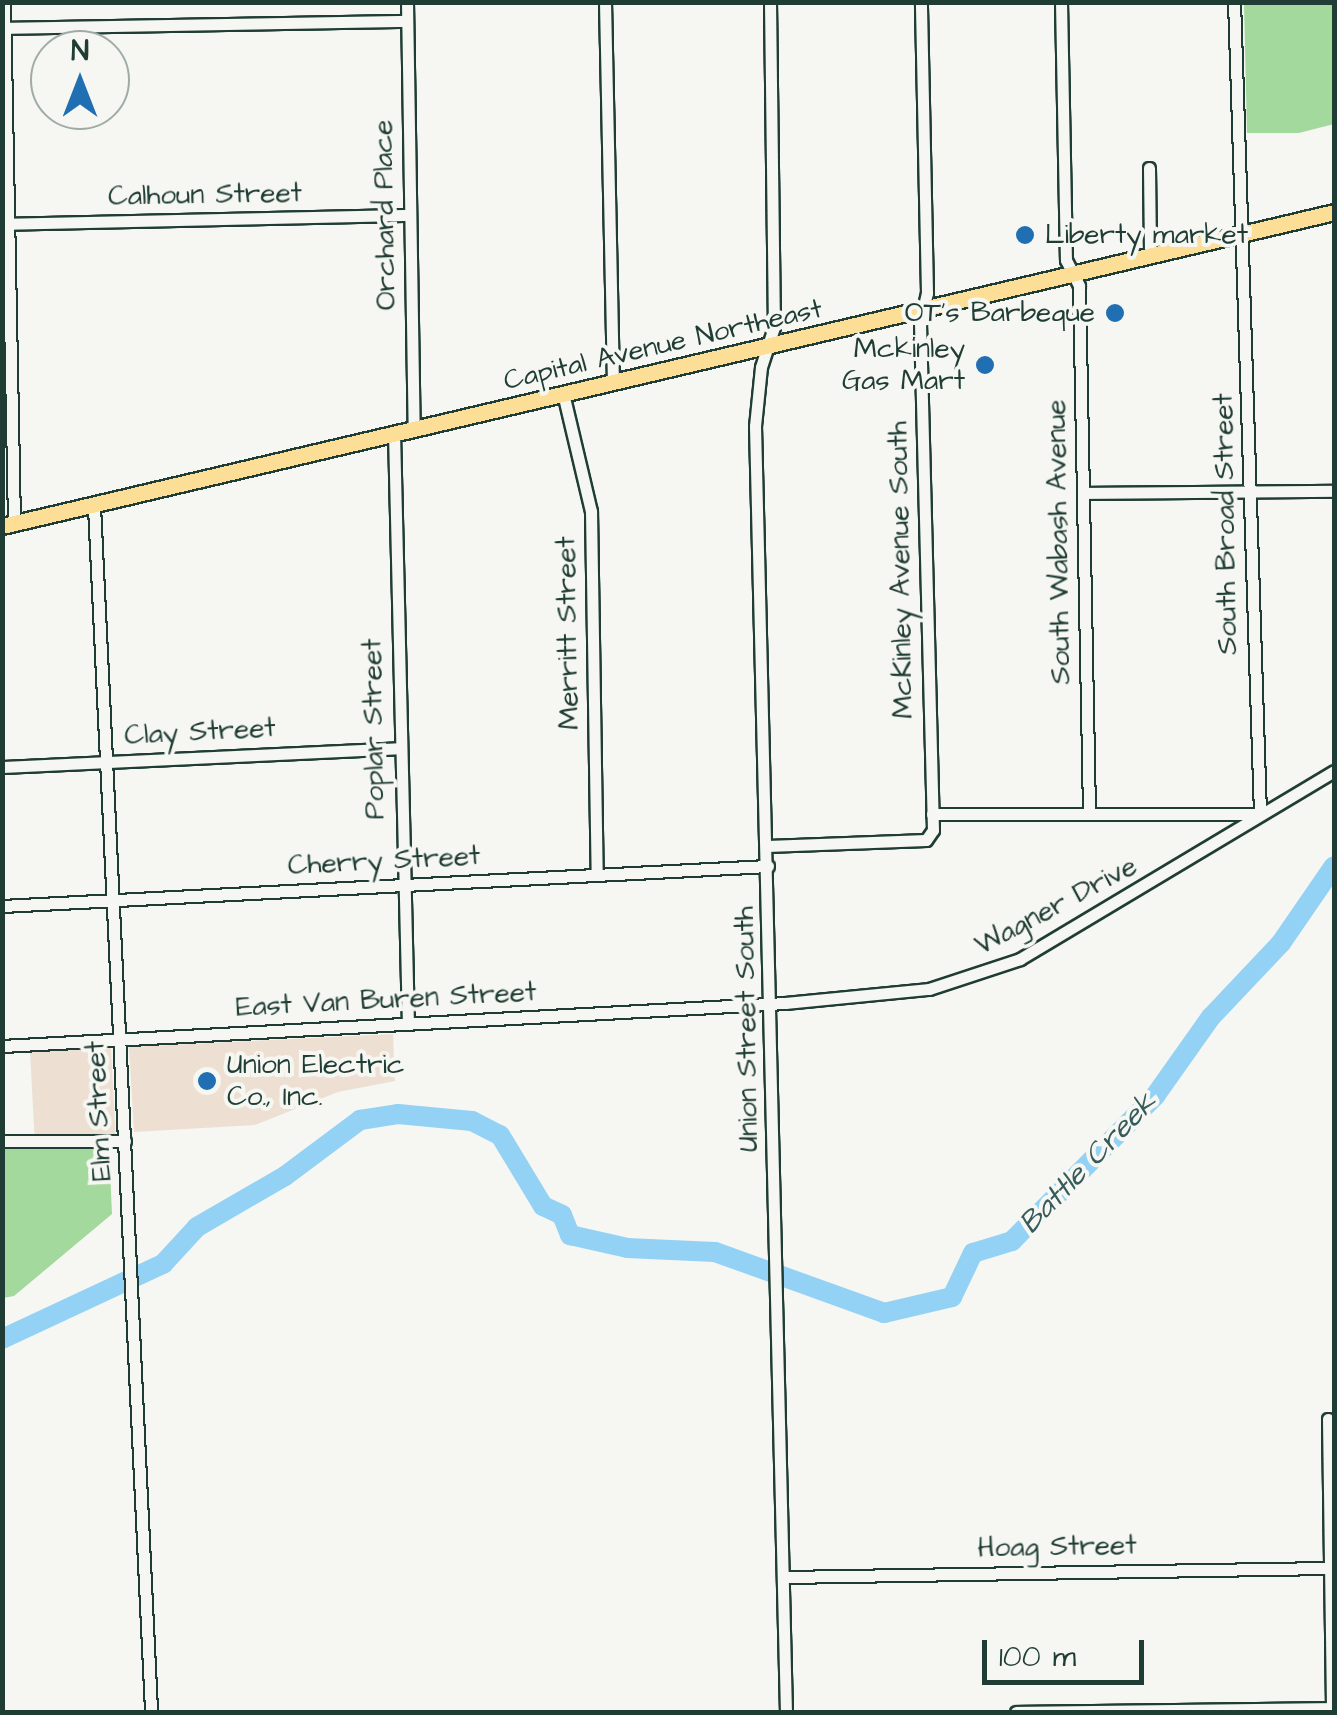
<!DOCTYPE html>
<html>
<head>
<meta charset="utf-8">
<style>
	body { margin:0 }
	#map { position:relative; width:1337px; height:1715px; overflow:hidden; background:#f6f6f2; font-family:"Architects Daughter",sans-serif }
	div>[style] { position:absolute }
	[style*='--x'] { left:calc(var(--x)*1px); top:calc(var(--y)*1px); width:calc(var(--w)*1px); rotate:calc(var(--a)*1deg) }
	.built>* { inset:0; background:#ede0d2; transform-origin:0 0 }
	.green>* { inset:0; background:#a3d99c }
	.river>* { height:20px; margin:-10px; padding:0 10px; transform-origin:10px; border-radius:10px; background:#93d2f4 }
	.roads { filter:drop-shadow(2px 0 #1f3d34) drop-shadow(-2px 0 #1f3d34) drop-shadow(0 2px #1f3d34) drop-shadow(0 -2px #1f3d34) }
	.minor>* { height:11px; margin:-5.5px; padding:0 5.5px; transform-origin:5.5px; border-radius:5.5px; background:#f6f6f2 }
	.major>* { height:15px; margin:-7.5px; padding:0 7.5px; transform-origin:7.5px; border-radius:7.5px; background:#fcde96 }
	.dots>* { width:28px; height:28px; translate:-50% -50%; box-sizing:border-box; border:5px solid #f6f6f2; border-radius:50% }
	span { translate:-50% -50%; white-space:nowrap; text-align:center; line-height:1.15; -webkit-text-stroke:8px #f6f6f2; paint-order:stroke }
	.street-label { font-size:28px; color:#1f3d34 }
	.poi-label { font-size:28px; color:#1f3d34 }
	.left { translate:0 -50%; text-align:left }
	.right { translate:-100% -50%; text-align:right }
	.water-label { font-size:30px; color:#365b5a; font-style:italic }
	.frame { position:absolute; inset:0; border:5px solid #1f3d34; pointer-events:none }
	.north { position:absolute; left:30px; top:30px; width:100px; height:100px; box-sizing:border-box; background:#f6f6f2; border:2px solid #a0aca6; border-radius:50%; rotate:0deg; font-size:28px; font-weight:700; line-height:40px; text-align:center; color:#1f3d34 }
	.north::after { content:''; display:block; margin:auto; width:35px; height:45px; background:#1f6fb2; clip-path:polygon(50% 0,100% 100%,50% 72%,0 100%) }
	.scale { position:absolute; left:982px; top:1640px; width:162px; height:45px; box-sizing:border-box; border:5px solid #1f3d34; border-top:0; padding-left:12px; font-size:30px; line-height:35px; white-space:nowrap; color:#1f3d34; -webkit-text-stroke:8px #f6f6f2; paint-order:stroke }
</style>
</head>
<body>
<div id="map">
	<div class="built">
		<i style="clip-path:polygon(393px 1034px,395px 1081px,338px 1092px,255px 1125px,134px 1132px,129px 1047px)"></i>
		<i style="left:111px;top:1048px;width:88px;height:81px;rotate:87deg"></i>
	</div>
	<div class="green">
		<i style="clip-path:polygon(1244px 3px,1334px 3px,1334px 124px,1299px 133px,1247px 133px)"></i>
		<i style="clip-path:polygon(3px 1149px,109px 1149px,112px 1214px,14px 1296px,3px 1298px)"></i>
	</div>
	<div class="river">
		<i style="--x:2;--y:1339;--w:178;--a:-25"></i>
		<i style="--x:163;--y:1264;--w:50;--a:-47.4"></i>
		<i style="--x:197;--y:1227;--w:102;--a:-30.1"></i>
		<i style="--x:285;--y:1176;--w:94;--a:-36.7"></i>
		<i style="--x:360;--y:1120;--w:38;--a:-9"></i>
		<i style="--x:398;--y:1114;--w:74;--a:5.4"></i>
		<i style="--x:472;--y:1121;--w:31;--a:27"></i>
		<i style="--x:500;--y:1135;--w:83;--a:58.8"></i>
		<i style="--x:543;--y:1206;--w:21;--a:25"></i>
		<i style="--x:562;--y:1215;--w:22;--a:68"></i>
		<i style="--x:570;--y:1235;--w:58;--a:12.8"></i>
		<i style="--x:627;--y:1248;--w:88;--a:2.6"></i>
		<i style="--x:715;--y:1252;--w:180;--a:19.8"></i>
		<i style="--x:884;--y:1313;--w:70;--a:-13.2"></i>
		<i style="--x:952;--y:1297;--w:49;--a:-64.5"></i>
		<i style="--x:973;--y:1253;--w:41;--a:-17.1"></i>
		<i style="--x:1012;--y:1241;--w:204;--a:-45.4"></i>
		<i style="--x:1155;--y:1096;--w:97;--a:-54.7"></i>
		<i style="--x:1211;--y:1017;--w:102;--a:-46.6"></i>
		<i style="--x:1281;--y:943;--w:93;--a:-55.5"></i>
	</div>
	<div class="roads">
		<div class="minor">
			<i style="--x:4;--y:2;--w:521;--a:88.9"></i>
			<i style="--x:407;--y:2;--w:425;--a:89.1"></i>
			<i style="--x:605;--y:2;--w:379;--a:88.8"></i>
			<i style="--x:770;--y:2;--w:325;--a:89.3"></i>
			<i style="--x:774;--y:327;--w:42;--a:108"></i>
			<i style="--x:761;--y:367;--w:59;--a:95.8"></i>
			<i style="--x:755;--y:426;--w:1286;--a:88.62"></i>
			<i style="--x:1061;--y:2;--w:258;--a:88.9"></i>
			<i style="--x:1066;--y:260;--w:29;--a:63"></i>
			<i style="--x:1079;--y:286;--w:525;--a:88.91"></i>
			<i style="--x:2;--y:28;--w:405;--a:-1"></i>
			<i style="--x:1149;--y:168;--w:87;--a:89.3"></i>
			<i style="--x:2;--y:224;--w:407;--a:-1.3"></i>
			<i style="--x:563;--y:393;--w:121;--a:76.7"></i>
			<i style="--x:591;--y:511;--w:364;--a:89.1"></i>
			<i style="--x:394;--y:432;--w:592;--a:88.65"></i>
			<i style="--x:1083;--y:493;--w:251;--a:-0.5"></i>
			<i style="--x:94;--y:506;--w:1207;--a:87.29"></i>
			<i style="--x:2;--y:767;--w:397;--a:-2.7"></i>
			<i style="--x:932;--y:814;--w:328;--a:0"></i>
			<i style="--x:1260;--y:814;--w:812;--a:-91.83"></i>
			<i style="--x:767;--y:846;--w:159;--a:-2.2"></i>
			<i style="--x:926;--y:840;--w:12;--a:-55"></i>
			<i style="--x:933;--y:830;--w:507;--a:-91.47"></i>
			<i style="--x:920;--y:323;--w:31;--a:-77"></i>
			<i style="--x:927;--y:293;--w:291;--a:-91.2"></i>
			<i style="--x:2;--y:906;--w:767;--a:-2.99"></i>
			<i style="--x:2;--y:1046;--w:784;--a:-3.14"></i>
			<i style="--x:785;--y:1003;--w:145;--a:-5.6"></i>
			<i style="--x:929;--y:989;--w:96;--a:-18.2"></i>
			<i style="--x:1020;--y:959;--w:366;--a:-30.9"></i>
			<i style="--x:2;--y:1141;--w:123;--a:0"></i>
			<i style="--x:1328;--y:1419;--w:293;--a:89.2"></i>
			<i style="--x:785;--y:1577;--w:545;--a:-0.95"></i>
			<i style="--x:1016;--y:1712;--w:316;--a:-0.7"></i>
		</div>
		<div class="major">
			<i style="--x:2;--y:526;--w:1369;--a:-13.26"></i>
		</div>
	</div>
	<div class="dots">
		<i style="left:1025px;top:235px;background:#1f6fb2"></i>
		<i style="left:1115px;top:313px;background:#1f6fb2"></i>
		<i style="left:985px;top:365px;background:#1f6fb2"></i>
		<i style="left:207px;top:1081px;background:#1f6fb2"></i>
	</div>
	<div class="street-label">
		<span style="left:205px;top:195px;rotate:-1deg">Calhoun Street</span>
		<span style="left:385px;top:215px;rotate:-91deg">Orchard Place</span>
		<span style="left:663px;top:345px;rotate:-13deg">Capital Avenue Northeast</span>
		<span style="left:1226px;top:524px;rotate:-91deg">South Broad Street</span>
		<span style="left:1059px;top:542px;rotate:-91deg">South Wabash Avenue</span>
		<span style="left:901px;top:570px;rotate:-91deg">McKinley Avenue South</span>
		<span style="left:568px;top:633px;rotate:-91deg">Merritt Street</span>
		<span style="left:374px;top:729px;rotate:-91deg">Poplar Street</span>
		<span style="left:200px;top:732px;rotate:-3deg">Clay Street</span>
		<span style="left:384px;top:861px;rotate:-3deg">Cherry Street</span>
		<span style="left:1056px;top:906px;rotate:-28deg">Wagner Drive</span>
		<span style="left:386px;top:1000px;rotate:-3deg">East Van Buren Street</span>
		<span style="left:747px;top:1029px;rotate:-91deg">Union Street South</span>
		<span style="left:99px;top:1111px;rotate:-93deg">Elm Street</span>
		<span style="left:1057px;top:1547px;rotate:-1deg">Hoag Street</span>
	</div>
	<div class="poi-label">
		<span class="left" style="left:1045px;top:235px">Liberty market</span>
		<span class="right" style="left:1095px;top:313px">OT's Barbeque</span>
		<span class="right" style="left:965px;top:365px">Mckinley<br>Gas Mart</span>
		<span class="left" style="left:227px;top:1081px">Union Electric<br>Co., Inc.</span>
	</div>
	<div class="water-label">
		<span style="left:1088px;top:1163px;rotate:-46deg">Battle Creek</span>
	</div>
	<div class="frame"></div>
	<div class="north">N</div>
	<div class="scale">100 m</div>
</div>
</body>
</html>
